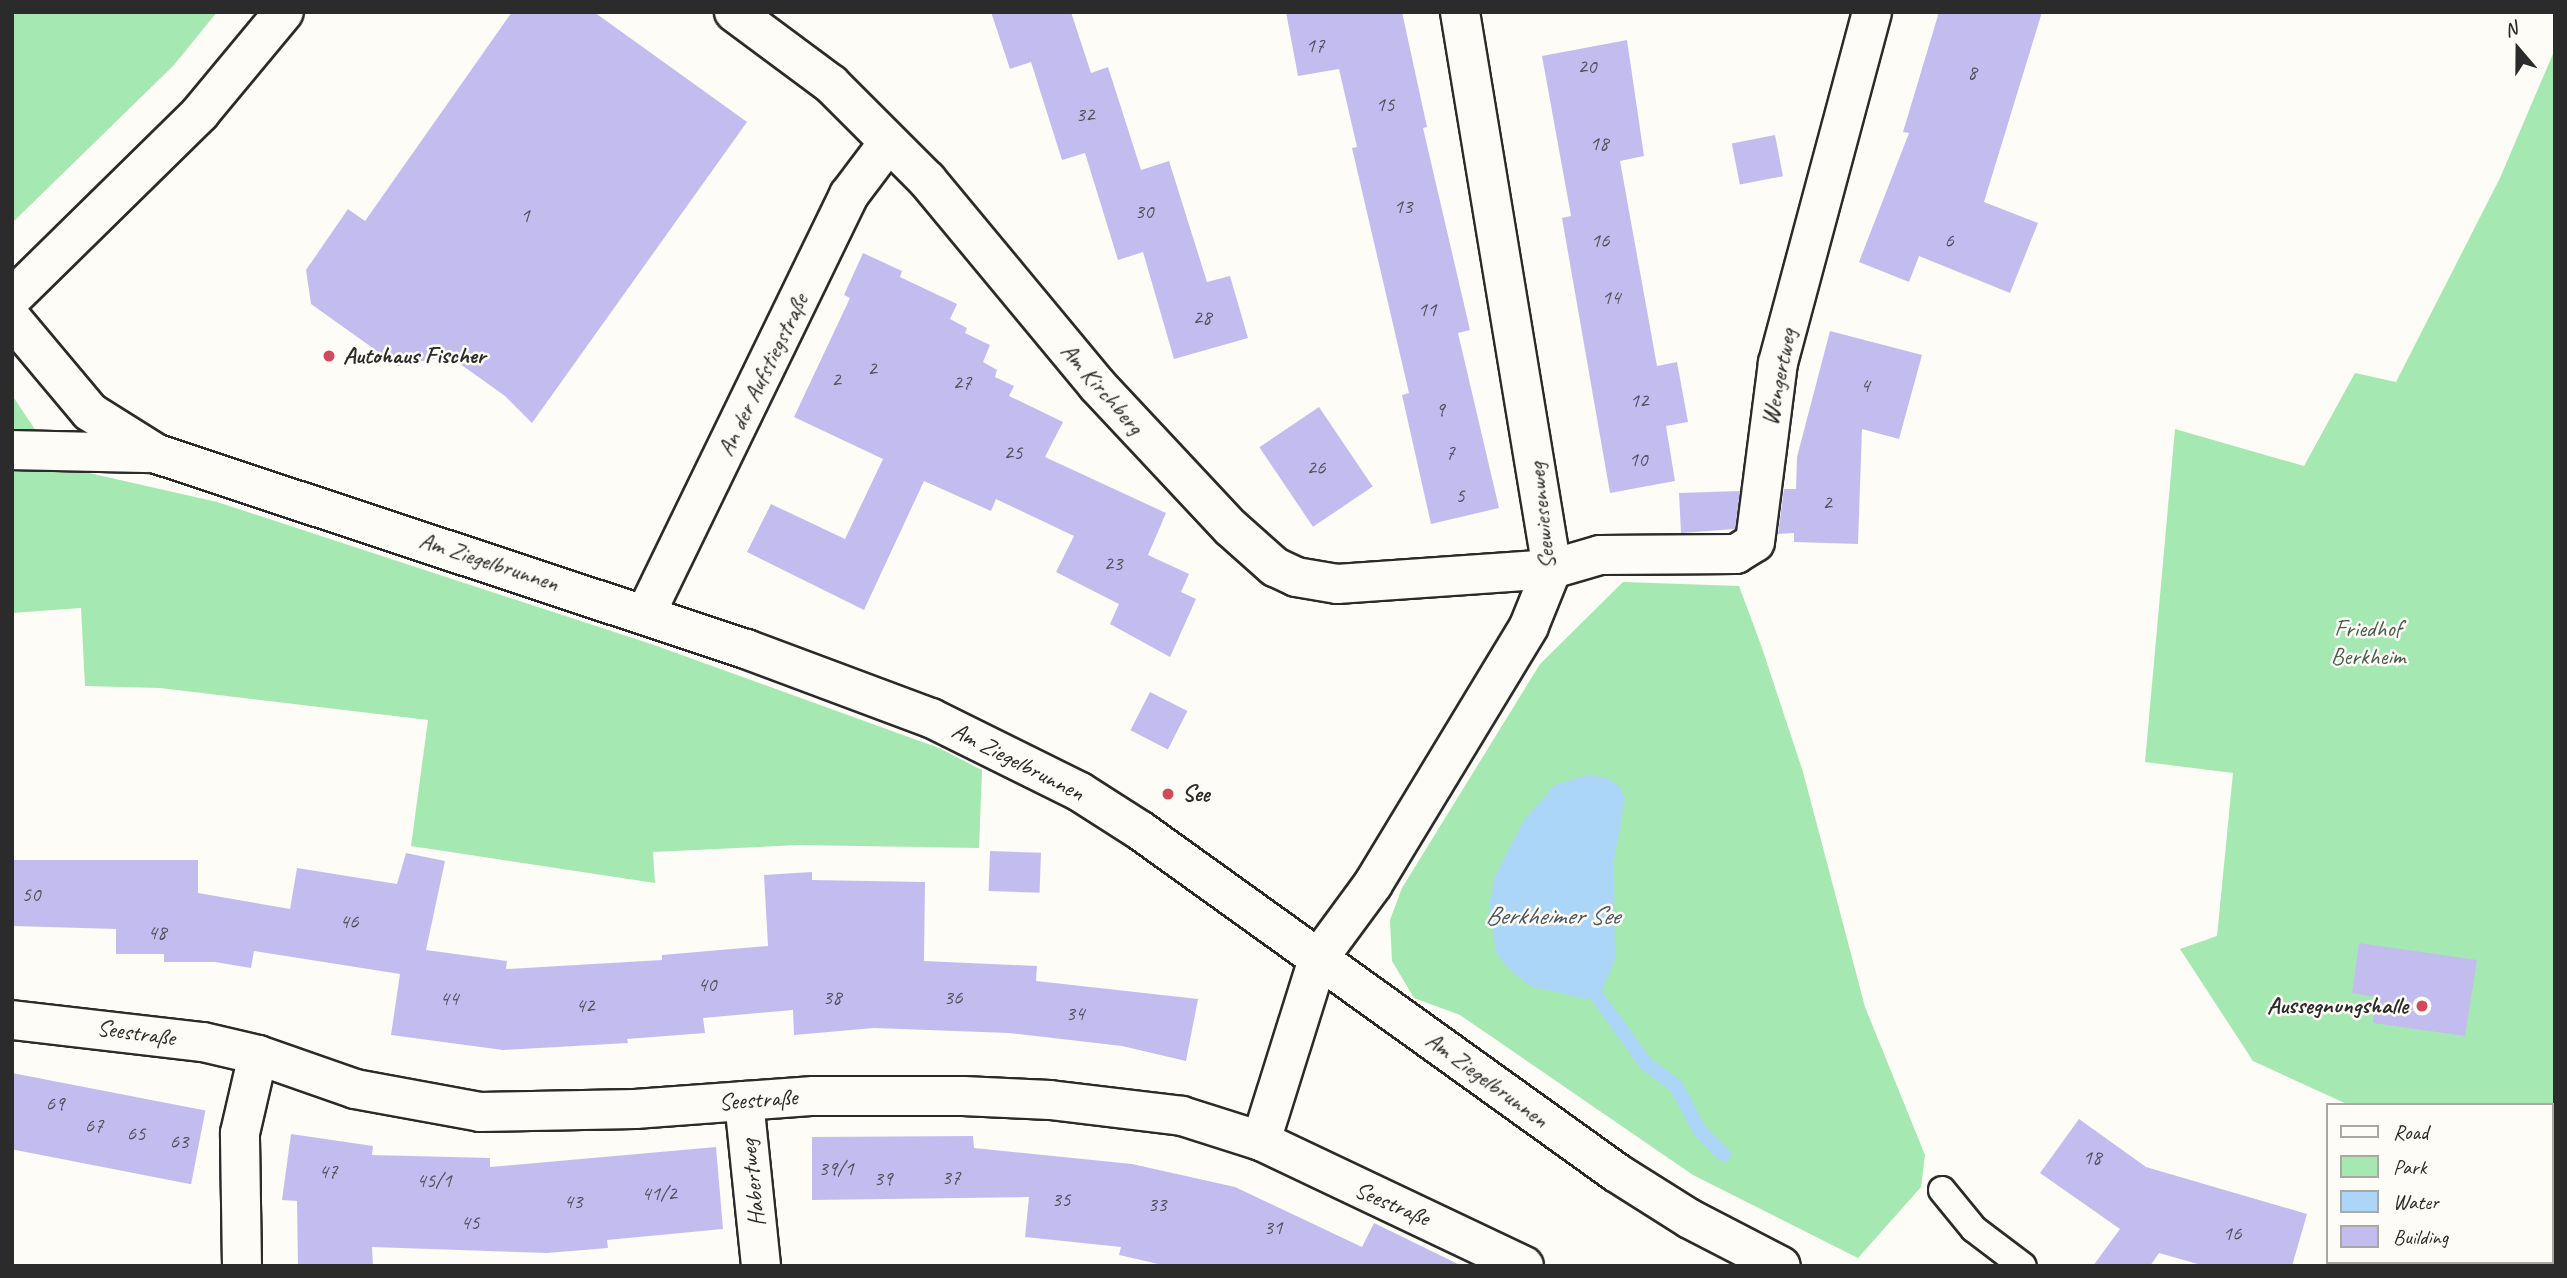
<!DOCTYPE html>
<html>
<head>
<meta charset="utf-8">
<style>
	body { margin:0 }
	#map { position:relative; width:2567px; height:1278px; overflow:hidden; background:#fdfcf7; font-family:Caveat,sans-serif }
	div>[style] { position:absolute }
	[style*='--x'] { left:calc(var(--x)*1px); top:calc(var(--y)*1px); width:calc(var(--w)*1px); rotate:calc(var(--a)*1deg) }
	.green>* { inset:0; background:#a6e8b1 }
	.water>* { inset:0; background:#acd6f7 }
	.stream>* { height:14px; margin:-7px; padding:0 7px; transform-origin:7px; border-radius:7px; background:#acd6f7 }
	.building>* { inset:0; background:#c3bdef; transform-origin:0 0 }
	.roads { filter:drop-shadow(2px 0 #2b2b2b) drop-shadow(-2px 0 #2b2b2b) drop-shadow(0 2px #2b2b2b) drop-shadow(0 -2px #2b2b2b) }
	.lane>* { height:26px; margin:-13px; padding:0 13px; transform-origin:13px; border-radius:13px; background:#fdfcf7 }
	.street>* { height:38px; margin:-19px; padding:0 19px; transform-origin:19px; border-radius:19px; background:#fdfcf7 }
	.secondary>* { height:38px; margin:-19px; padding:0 19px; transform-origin:19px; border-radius:19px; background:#fdfcf7 }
	.dots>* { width:19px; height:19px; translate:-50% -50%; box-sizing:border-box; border:4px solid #fdfcf7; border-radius:50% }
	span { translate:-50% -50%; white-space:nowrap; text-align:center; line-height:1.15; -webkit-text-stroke:5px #fdfcf7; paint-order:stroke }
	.number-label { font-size:21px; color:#51505c }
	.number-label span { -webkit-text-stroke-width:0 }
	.poi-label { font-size:24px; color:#2b2b2b; font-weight:700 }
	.left { translate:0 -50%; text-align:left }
	.right { translate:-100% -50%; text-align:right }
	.street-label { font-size:24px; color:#2b2b2b }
	.park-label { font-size:24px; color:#4a5a4c }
	.water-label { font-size:26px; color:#4b565e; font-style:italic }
	.frame { position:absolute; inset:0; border:14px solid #2b2b2b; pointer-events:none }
	.legend { position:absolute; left:2326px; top:1103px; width:228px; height:161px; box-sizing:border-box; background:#fdfcf7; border:2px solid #a9a8a5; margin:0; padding:9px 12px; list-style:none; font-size:21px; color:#2b2b2b }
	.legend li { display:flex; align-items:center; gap:14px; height:35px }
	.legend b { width:35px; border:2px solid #a9a8a5 }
	.north { position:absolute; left:2483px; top:14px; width:70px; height:70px; -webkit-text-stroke:5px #fdfcf7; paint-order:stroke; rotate:340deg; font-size:19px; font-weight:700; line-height:28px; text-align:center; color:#2b2b2b }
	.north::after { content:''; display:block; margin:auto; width:24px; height:32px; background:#2b2b2b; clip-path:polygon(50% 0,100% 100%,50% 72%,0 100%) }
</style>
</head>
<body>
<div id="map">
	<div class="green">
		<i style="clip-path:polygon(12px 12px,217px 12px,174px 65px,12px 223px)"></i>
		<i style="clip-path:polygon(2555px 49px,2555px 1151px,2551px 1152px,2551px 1105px,2349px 1105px,2253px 1061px,2180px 949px,2217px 936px,2233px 773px,2145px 762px,2175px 429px,2304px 466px,2355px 373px,2396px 382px,2500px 178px)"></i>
		<i style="clip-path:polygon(12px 395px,36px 431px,12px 434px)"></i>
		<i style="clip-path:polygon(14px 470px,89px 473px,217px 502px,654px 645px,939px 748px,982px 770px,979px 848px,799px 845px,653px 852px,655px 883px,411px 846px,428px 720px,160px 688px,85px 686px,81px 608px,12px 613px)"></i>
		<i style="clip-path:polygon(1623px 582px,1739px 586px,1761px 645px,1803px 772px,1865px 1007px,1925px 1155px,1921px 1187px,1858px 1258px,1693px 1175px,1460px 1015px,1414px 998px,1392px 961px,1390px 920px,1402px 888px,1540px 664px)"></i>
	</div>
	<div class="water">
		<i style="clip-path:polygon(1587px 775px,1607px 778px,1620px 787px,1625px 799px,1614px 861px,1615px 959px,1602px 991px,1587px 999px,1530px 986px,1508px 968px,1496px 952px,1489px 905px,1495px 876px,1524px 820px,1555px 785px)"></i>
	</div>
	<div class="stream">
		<i style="--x:1597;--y:996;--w:84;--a:54.2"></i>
		<i style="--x:1646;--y:1064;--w:37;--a:36"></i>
		<i style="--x:1676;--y:1086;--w:51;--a:61.9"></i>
		<i style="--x:1700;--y:1131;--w:34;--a:45"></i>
	</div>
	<div class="building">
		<i style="clip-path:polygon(512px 12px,594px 12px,747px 122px,532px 423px,505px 396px,449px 356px,398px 366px,311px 304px,306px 270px,348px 209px,365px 221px)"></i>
		<i style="clip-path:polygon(991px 12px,1071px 12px,1091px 73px,1108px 67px,1141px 170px,1169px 161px,1207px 282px,1230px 276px,1248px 338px,1174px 359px,1143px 252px,1118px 260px,1085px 153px,1062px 160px,1031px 62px,1010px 69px)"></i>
		<i style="clip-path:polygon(1286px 12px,1402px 12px,1427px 127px,1423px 128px,1470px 330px,1458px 333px,1499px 508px,1431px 524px,1402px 395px,1409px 393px,1352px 148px,1357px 147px,1339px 69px,1298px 76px)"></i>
		<i style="clip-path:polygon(1939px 12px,2042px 12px,1984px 202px,2038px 223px,2010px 293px,1919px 256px,1909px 282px,1859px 262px,1909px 133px,1903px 132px)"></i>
		<i style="clip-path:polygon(1627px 40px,1644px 156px,1620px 161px,1657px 366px,1677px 362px,1688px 422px,1666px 426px,1675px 481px,1610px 493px,1562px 218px,1571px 216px,1542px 56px)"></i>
		<i style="left:1775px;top:135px;width:42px;height:44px;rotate:79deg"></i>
		<i style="clip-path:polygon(863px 253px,902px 271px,900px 277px,957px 304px,950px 319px,967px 328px,965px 333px,990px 345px,983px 362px,997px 370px,995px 377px,1014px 386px,1009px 396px,1063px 422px,1045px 457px,1166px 513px,1148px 555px,1189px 574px,1181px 592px,1196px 599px,1170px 657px,1110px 624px,1119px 604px,1056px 572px,1074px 536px,996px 499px,991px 511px,924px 481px,864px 610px,747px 552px,771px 504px,845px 539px,883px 459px,794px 417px,850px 298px,844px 295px)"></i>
		<i style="clip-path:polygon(1830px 331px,1922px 355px,1899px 439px,1862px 429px,1858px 544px,1794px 542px,1794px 533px,1778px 534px,1784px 489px,1796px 489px,1797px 457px)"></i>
		<i style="left:1319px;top:407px;width:96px;height:72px;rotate:56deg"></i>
		<i style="clip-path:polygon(1740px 491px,1735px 529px,1681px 533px,1679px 493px)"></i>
		<i style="left:1150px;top:692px;width:42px;height:43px;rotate:27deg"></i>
		<i style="left:990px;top:851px;width:51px;height:40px;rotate:2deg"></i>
		<i style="clip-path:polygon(406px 853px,445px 861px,426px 950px,507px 961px,506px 969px,662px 960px,662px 955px,768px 946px,764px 875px,812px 872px,812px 880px,925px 882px,924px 961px,1037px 966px,1036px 981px,1198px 999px,1186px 1061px,1122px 1046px,1009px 1033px,874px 1028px,794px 1035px,793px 1010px,703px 1018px,705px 1033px,627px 1039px,628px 1043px,503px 1050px,391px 1035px,400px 974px,254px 951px,251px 968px,215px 962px,164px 962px,164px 954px,116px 954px,116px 929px,12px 926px,12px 860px,198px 860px,198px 893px,290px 909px,297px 868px,397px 884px)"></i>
		<i style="clip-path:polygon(2359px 943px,2477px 960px,2465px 1036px,2373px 1023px,2376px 997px,2352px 993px)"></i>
		<i style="left:12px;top:1073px;width:197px;height:75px;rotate:11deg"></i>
		<i style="clip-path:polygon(2079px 1119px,2146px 1167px,2307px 1214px,2292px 1266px,2205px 1266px,2159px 1253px,2150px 1266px,2093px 1266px,2120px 1229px,2040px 1173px)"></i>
		<i style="clip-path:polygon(291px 1134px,373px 1146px,372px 1155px,490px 1158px,490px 1167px,716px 1147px,723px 1229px,607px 1240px,608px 1248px,547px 1253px,372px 1247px,373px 1266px,298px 1266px,297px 1201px,282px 1200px)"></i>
		<i style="clip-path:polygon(973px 1136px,974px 1148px,1132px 1164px,1235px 1187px,1362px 1247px,1374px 1223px,1462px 1266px,1167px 1266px,1119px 1255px,1121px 1247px,1025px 1237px,1029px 1197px,812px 1200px,812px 1137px)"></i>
	</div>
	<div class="roads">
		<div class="lane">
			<i style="--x:1942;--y:1190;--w:50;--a:50.6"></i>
			<i style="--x:1974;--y:1229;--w:61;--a:37.1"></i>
		</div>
		<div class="street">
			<i style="--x:734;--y:12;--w:121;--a:36.6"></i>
			<i style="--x:831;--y:84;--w:136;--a:45"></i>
			<i style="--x:927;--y:180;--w:266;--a:50.3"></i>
			<i style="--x:1097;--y:385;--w:196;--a:46.9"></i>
			<i style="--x:1231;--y:528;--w:59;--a:41.6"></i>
			<i style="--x:1275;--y:567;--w:23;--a:25"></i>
			<i style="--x:1296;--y:577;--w:42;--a:9.7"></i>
			<i style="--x:1337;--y:584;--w:216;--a:-4"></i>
			<i style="--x:1552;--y:569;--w:50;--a:-16.3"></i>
			<i style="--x:1600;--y:555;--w:136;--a:-0.4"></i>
			<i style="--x:1736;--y:554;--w:22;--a:-32"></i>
			<i style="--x:1755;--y:542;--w:180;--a:-82.7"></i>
			<i style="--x:1778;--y:363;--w:363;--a:-75"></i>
			<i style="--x:646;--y:613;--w:465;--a:-64.1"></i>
			<i style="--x:849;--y:195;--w:65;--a:-53.1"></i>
			<i style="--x:12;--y:1020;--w:192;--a:6.6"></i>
			<i style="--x:203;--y:1042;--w:57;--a:13.3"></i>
			<i style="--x:258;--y:1055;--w:103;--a:19.3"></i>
			<i style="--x:355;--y:1089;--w:127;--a:10.4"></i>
			<i style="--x:480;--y:1112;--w:155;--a:-1.1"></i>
			<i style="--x:635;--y:1109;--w:179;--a:-4.2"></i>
			<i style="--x:814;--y:1096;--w:149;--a:0"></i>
			<i style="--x:963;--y:1096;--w:87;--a:2.6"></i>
			<i style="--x:1050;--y:1100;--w:133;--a:6.9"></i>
			<i style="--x:1182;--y:1116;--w:83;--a:17.6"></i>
			<i style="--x:1261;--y:1141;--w:291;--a:25.4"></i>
			<i style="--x:744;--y:1101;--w:166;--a:84.1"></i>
			<i style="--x:1261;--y:1141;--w:191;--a:-72.6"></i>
			<i style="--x:1318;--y:959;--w:93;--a:-53.7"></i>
			<i style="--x:1373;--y:884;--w:301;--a:-58.8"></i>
			<i style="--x:1529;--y:626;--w:61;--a:-68"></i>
			<i style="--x:1552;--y:569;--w:565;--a:-99.38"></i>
			<i style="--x:242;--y:1266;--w:133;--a:-90.9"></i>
			<i style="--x:240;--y:1133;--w:80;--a:-77"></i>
		</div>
		<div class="secondary">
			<i style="--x:12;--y:298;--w:264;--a:-44.5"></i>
			<i style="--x:200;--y:113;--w:131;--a:-50.3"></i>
			<i style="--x:12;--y:319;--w:121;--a:50"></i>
			<i style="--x:90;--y:412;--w:79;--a:32.1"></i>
			<i style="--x:157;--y:454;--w:620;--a:18.32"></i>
			<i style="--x:746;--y:649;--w:197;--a:20.5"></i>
			<i style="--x:931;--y:718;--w:166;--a:26.4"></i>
			<i style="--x:1080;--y:792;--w:72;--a:32.6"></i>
			<i style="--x:1141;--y:831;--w:586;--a:35.7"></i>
			<i style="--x:1617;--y:1173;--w:86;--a:32.2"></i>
			<i style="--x:1690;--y:1219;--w:102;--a:27.3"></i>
			<i style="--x:12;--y:450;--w:136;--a:1.3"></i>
		</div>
	</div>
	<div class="dots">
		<i style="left:329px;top:356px;background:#d1495b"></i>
		<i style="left:1168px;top:794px;background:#d1495b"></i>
		<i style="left:2422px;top:1006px;background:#d1495b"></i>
	</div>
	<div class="number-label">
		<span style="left:1315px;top:45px">17</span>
		<span style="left:1587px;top:66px">20</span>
		<span style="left:1972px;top:72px">8</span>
		<span style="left:1385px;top:104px">15</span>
		<span style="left:1085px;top:114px">32</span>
		<span style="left:1599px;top:143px">18</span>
		<span style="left:1403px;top:206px">13</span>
		<span style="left:1144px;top:211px">30</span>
		<span style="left:525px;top:215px">1</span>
		<span style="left:1600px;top:240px">16</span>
		<span style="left:1949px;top:240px">6</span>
		<span style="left:1611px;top:297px">14</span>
		<span style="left:1427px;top:309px">11</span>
		<span style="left:1202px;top:317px">28</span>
		<span style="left:872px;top:368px">2</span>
		<span style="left:836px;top:379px">2</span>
		<span style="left:962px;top:382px">27</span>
		<span style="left:1865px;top:385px">4</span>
		<span style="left:1639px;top:400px">12</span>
		<span style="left:1440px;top:409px">9</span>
		<span style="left:1013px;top:452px">25</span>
		<span style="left:1450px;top:452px">7</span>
		<span style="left:1638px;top:459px">10</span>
		<span style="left:1316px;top:467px">26</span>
		<span style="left:1460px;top:495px">5</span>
		<span style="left:1827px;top:502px">2</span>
		<span style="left:1113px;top:563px">23</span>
		<span style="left:31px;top:894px">50</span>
		<span style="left:349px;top:921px">46</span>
		<span style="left:157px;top:932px">48</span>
		<span style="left:707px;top:984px">40</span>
		<span style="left:832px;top:997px">38</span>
		<span style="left:953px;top:997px">36</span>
		<span style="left:449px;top:998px">44</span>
		<span style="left:585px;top:1005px">42</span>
		<span style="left:1075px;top:1013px">34</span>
		<span style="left:55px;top:1103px">69</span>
		<span style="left:94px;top:1125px">67</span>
		<span style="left:136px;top:1133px">65</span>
		<span style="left:179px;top:1141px">63</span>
		<span style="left:2092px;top:1157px">18</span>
		<span style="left:836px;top:1168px">39/1</span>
		<span style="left:328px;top:1171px">47</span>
		<span style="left:951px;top:1177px">37</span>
		<span style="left:883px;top:1178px">39</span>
		<span style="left:434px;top:1180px">45/1</span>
		<span style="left:659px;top:1193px">41/2</span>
		<span style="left:1061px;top:1199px">35</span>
		<span style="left:573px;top:1201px">43</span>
		<span style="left:1157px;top:1204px">33</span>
		<span style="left:470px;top:1222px">45</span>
		<span style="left:1273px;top:1227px">31</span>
		<span style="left:2232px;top:1233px">16</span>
	</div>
	<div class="poi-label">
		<span class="left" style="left:343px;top:356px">Autohaus Fischer</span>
		<span class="left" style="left:1182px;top:794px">See</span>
		<span class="right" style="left:2408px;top:1006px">Aussegnungshalle</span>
	</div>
	<div class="street-label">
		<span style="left:763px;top:375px;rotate:-64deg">An der Aufstiegstraße</span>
		<span style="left:1779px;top:377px;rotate:-79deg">Wengertweg</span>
		<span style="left:1102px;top:389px;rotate:49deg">Am Kirchberg</span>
		<span style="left:1542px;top:516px;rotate:-96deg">Seewiesenweg</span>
		<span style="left:489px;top:562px;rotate:18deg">Am Ziegelbrunnen</span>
		<span style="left:1018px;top:762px;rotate:27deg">Am Ziegelbrunnen</span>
		<span style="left:136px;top:1033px;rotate:8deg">Seestraße</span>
		<span style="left:1487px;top:1080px;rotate:36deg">Am Ziegelbrunnen</span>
		<span style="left:758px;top:1100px;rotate:-4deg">Seestraße</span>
		<span style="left:753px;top:1183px;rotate:-96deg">Habertweg</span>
		<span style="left:1392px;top:1204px;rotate:23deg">Seestraße</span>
	</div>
	<div class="park-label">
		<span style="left:2368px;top:643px">Friedhof<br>Berkheim</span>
	</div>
	<div class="water-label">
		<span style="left:1552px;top:916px">Berkheimer See</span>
	</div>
	<div class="frame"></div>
	<ul class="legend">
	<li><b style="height:9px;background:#fdfcf7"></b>Road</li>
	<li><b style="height:19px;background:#a6e8b1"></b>Park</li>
	<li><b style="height:19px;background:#acd6f7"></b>Water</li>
	<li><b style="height:19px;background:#c3bdef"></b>Building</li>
	</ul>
	<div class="north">N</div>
</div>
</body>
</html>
